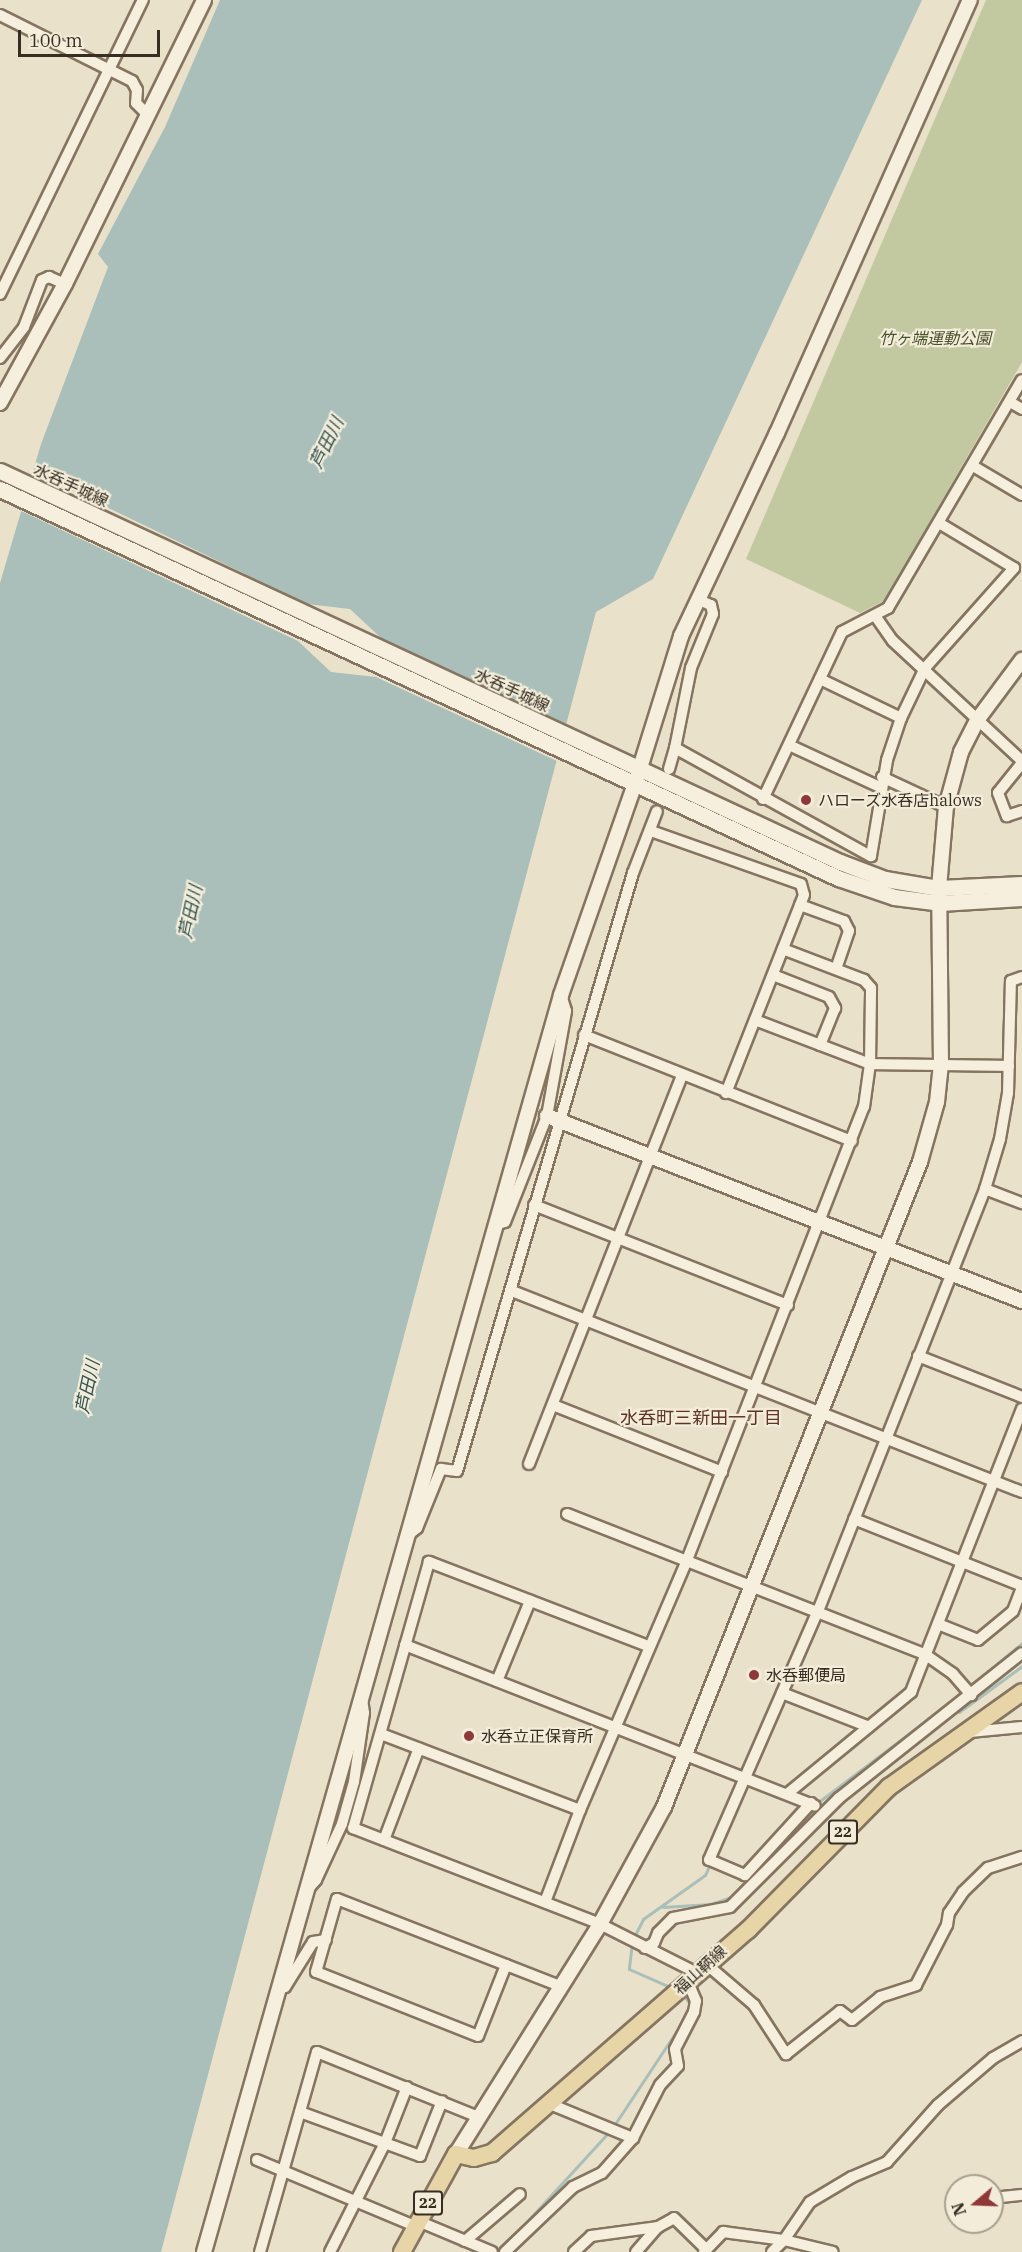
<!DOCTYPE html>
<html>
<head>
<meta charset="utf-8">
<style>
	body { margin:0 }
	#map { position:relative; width:1022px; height:2252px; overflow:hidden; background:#eae1ca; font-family:"IBM Plex Serif","Noto Sans JP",serif }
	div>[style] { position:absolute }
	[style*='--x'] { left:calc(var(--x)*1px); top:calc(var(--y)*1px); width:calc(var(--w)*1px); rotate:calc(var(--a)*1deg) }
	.green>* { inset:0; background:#c2c89f }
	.water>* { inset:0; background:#aabfba }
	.pier>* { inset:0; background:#eae1ca }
	.stream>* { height:3px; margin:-1.5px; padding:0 1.5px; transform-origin:1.5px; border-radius:1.5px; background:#aabfba }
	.roads { filter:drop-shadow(2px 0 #857560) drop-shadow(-2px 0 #857560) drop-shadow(0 2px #857560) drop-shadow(0 -2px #857560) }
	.minor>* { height:10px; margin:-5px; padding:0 5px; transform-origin:5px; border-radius:5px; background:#f6efdd }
	.tertiary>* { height:14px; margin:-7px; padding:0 7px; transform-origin:7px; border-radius:7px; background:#f6efdd }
	.secondary>* { height:15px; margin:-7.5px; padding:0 7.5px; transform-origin:7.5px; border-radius:7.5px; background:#f6efdd }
	.primary>* { height:16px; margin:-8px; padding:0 8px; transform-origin:8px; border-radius:8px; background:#e8d5a7 }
	.dots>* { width:16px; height:16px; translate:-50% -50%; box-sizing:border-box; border:3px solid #f2ecd9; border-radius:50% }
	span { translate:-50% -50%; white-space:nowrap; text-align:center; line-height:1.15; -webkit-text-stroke:4.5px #f2ecd9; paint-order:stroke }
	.shield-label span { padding:2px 4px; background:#f2ecd9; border:2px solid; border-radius:4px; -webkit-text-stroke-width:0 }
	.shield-label { font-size:15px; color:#372d22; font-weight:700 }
	.park-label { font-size:16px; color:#47522b; font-style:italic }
	.street-label { font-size:16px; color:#372d22 }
	.poi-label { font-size:16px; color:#372d22 }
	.left { translate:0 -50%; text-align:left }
	.water-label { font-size:18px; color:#335554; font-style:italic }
	.neighbourhood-label { font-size:18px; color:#5f3326 }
	.north { position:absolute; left:944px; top:2174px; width:60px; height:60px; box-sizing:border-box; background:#f2ecd9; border:2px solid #a7a090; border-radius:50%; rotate:251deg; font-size:16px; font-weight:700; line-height:24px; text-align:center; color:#372d22 }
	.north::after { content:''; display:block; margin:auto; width:21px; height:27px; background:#8e3837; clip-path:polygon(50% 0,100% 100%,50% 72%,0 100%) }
	.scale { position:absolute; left:18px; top:30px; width:142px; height:27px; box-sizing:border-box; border:3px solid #372d22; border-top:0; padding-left:8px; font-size:18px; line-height:21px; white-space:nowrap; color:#372d22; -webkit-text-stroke:4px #f2ecd9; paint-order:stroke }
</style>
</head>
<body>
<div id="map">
	<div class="green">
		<i style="clip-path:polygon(986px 0,1022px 0,1022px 362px,884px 601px,860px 613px,746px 559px)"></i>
	</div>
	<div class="water">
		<i style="clip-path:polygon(220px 0,922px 0,653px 579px,596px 612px,161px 2252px,0 2252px,0 583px,41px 444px,108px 267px,98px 254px,165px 127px)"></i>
	</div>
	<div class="pier">
		<i style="clip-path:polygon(30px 470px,307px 604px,350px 609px,381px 638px,569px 725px,559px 762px,376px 677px,331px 672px,298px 641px,19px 510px)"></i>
	</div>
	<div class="stream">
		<i style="--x:972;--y:1685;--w:65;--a:-40"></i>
		<i style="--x:959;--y:1712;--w:78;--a:-36.1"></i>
		<i style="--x:821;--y:1800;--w:176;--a:-37.1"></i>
		<i style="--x:663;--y:1907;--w:48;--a:-3.6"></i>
		<i style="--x:711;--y:1904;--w:21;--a:-19"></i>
		<i style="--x:731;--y:1897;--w:115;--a:-46.8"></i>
		<i style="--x:634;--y:1937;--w:20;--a:-63"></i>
		<i style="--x:643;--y:1919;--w:76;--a:-35.4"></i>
		<i style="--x:705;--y:1875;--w:10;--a:-66"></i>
		<i style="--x:632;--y:1943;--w:26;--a:97"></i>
		<i style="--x:629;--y:1969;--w:47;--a:23.8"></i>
		<i style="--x:683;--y:1994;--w:14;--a:56"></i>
		<i style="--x:613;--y:2127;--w:134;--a:-56.5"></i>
		<i style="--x:499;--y:2252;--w:163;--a:-47.5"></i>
	</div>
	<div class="roads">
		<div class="minor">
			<i style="--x:0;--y:15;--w:148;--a:26.6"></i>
			<i style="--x:132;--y:81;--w:10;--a:61"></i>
			<i style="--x:137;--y:90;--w:13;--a:94"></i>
			<i style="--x:136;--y:103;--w:17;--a:45"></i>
			<i style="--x:0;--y:294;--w:327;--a:-64.1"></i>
			<i style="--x:0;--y:358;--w:39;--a:-52"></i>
			<i style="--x:24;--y:327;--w:50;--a:-69"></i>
			<i style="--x:42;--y:280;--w:8;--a:-23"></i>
			<i style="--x:49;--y:277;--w:17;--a:24"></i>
			<i style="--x:1010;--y:402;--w:14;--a:30"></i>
			<i style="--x:973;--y:466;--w:57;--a:30.6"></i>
			<i style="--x:699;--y:600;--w:13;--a:23"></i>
			<i style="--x:711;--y:605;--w:9;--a:77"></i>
			<i style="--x:713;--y:614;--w:58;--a:112.2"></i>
			<i style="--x:691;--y:668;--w:82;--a:101.3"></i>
			<i style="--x:675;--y:748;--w:224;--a:28.9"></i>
			<i style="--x:871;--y:856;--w:97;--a:-80.5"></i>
			<i style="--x:887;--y:760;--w:44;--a:-71.6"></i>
			<i style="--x:901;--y:718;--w:55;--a:-64.4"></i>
			<i style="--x:925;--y:668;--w:134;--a:-48.3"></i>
			<i style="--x:1014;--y:568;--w:87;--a:-149"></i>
			<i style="--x:876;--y:617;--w:29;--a:55"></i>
			<i style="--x:893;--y:641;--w:176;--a:42.9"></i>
			<i style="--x:820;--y:679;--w:90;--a:25.7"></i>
			<i style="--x:789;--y:745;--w:100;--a:24.8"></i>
			<i style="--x:1022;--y:763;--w:38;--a:129"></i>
			<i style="--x:998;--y:793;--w:25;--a:69"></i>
			<i style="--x:1007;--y:816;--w:16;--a:-18"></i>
			<i style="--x:669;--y:769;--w:22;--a:-74"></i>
			<i style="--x:882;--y:777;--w:71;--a:25.1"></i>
			<i style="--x:763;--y:799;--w:185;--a:-64.7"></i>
			<i style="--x:842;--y:632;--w:52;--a:-27.6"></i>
			<i style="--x:888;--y:608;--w:264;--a:-59.6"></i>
			<i style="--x:651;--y:831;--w:159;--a:19.5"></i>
			<i style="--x:801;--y:884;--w:11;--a:75"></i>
			<i style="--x:804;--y:895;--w:213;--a:111.5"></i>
			<i style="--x:800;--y:905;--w:47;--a:20"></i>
			<i style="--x:844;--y:921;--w:11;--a:63"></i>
			<i style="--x:849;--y:931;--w:40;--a:108.9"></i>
			<i style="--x:773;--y:975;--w:60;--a:21.4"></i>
			<i style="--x:829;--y:997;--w:13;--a:61"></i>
			<i style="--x:835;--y:1008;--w:40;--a:112"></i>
			<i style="--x:755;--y:1020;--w:123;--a:20.9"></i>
			<i style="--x:870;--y:1064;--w:139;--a:0.8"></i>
			<i style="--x:584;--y:1035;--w:288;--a:21.6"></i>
			<i style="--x:985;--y:1189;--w:40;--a:21"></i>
			<i style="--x:534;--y:1205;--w:273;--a:21.5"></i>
			<i style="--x:495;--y:1225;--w:10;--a:-17"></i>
			<i style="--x:505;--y:1222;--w:114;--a:-68.4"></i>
			<i style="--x:547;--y:1116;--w:107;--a:-79.7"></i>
			<i style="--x:566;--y:1011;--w:17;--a:-107"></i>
			<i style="--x:512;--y:1291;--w:548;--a:21.51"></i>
			<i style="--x:918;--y:1356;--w:112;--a:21.5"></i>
			<i style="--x:553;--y:1405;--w:182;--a:21.6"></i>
			<i style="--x:529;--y:1464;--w:418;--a:-68.5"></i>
			<i style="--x:567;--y:1514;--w:386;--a:21.4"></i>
			<i style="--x:926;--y:1655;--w:33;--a:35"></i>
			<i style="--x:953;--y:1674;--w:28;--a:49"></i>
			<i style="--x:854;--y:1519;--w:181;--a:21.7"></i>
			<i style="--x:407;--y:1536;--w:13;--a:-39"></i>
			<i style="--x:417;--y:1528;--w:64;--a:-67.9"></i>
			<i style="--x:441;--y:1469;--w:16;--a:7"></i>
			<i style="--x:457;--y:1471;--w:623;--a:-73.6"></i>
			<i style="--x:633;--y:873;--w:66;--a:-68.8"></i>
			<i style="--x:938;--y:1624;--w:43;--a:21.8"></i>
			<i style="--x:978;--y:1640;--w:45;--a:-39.6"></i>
			<i style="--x:1013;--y:1611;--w:26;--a:-69"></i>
			<i style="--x:405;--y:1645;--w:440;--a:21.4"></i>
			<i style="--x:648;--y:1646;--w:235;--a:-159"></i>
			<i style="--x:429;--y:1562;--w:277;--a:105.9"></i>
			<i style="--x:353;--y:1828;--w:265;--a:21.2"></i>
			<i style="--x:600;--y:1924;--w:109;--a:26.8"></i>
			<i style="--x:497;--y:1681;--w:87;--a:-67.6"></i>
			<i style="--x:782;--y:1693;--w:93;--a:21.3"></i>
			<i style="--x:970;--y:1732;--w:52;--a:-5.5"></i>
			<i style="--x:381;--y:1734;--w:213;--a:20.9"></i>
			<i style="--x:580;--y:1810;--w:272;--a:-66.8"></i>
			<i style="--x:687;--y:1560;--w:486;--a:-68.7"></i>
			<i style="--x:864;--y:1107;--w:43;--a:-82.1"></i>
			<i style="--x:870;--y:1064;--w:76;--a:-89.2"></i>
			<i style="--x:871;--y:988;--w:11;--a:-131"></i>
			<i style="--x:864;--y:980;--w:87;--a:-159.1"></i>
			<i style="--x:787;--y:1794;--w:161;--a:-39.4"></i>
			<i style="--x:911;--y:1692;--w:304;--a:-68.6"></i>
			<i style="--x:811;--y:1803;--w:98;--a:132.5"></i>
			<i style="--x:745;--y:1875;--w:39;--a:-157"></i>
			<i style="--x:709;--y:1860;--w:272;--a:-66.4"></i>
			<i style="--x:818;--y:1611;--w:454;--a:-68.4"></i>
			<i style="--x:985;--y:1189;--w:52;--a:-73.3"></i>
			<i style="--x:1000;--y:1139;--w:47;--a:-80.1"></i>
			<i style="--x:1008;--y:1093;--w:112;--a:-88.5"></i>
			<i style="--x:1011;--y:981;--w:12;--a:-20"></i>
			<i style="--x:384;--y:1840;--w:98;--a:-69.2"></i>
			<i style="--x:309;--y:1888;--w:11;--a:-49"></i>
			<i style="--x:316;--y:1880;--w:62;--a:-65.1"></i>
			<i style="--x:342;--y:1824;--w:44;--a:-74.1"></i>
			<i style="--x:354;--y:1782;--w:70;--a:-81.8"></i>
			<i style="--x:364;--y:1713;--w:14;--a:-98"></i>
			<i style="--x:545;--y:1902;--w:98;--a:-69.2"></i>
			<i style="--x:645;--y:1948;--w:10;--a:-29"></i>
			<i style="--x:654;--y:1943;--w:11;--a:-68"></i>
			<i style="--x:658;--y:1933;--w:21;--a:-45"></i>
			<i style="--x:673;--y:1918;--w:58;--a:-10.9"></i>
			<i style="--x:730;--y:1907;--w:154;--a:-45"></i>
			<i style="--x:839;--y:1798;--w:233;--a:-38.4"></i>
			<i style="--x:705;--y:1963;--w:65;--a:40.6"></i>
			<i style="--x:754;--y:2005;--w:59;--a:56.9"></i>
			<i style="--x:786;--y:2054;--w:69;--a:-38.5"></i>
			<i style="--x:840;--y:2011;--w:15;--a:37"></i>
			<i style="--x:852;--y:2020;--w:36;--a:-39"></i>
			<i style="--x:880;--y:1997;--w:38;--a:-18"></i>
			<i style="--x:916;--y:1985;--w:68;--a:-62.7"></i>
			<i style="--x:947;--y:1925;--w:12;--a:-81"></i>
			<i style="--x:949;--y:1913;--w:25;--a:-56"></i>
			<i style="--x:963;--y:1892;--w:35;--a:-44"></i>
			<i style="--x:988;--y:1868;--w:36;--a:-18"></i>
			<i style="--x:506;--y:1965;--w:76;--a:111.5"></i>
			<i style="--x:478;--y:2036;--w:174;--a:-158.4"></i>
			<i style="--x:316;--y:1972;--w:76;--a:-74"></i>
			<i style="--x:337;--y:1899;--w:239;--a:21.3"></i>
			<i style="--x:278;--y:1989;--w:7;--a:-16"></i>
			<i style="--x:285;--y:1987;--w:53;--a:-58.1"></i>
			<i style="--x:313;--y:1942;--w:13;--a:-9"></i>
			<i style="--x:550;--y:2104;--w:90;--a:22.3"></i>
			<i style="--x:300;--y:2112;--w:128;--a:20.1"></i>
			<i style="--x:420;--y:2156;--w:59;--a:-68.2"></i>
			<i style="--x:257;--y:2160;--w:171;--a:22.7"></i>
			<i style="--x:992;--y:2198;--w:30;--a:-6"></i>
			<i style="--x:954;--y:2203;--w:2;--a:-27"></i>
			<i style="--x:418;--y:2221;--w:80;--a:22.7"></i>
			<i style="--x:465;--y:2241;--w:72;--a:-40.5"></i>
			<i style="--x:260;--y:2252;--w:208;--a:-74.1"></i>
			<i style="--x:317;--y:2052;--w:175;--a:21.9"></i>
			<i style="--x:330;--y:2252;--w:122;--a:-63.2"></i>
			<i style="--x:385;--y:2143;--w:60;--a:-68.6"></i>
			<i style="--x:505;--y:2252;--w:94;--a:-43.7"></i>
			<i style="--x:573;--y:2187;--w:32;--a:-26"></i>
			<i style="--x:602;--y:2173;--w:47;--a:-48.5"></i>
			<i style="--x:633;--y:2138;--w:59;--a:-63"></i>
			<i style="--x:660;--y:2085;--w:26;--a:-47"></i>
			<i style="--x:678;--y:2066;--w:17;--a:-100"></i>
			<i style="--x:675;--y:2049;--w:42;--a:-62.8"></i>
			<i style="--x:694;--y:2012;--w:11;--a:-80"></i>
			<i style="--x:696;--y:2001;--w:21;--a:-113"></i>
			<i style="--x:574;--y:2252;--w:23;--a:-43"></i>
			<i style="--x:591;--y:2236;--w:68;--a:-7.7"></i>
			<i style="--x:658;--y:2227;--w:18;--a:-29"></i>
			<i style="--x:674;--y:2218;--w:45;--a:44.1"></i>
			<i style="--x:636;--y:2252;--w:33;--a:-49"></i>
			<i style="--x:704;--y:2252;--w:28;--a:-46"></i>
			<i style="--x:723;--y:2232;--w:62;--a:7.5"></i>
			<i style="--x:784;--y:2240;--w:46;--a:-55.6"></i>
			<i style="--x:810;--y:2202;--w:49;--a:-30.8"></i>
			<i style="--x:852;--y:2177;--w:38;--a:-23"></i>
			<i style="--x:887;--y:2162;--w:76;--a:-48.2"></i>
			<i style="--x:938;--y:2105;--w:72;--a:-40.5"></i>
			<i style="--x:993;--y:2058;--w:34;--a:-30"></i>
			<i style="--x:772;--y:2252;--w:17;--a:-45"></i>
			<i style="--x:784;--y:2240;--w:50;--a:13.8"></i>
		</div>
		<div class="tertiary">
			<i style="--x:0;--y:403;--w:136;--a:-61.4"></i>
			<i style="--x:65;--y:284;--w:316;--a:-63.9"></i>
			<i style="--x:547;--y:1116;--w:510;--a:21.28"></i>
			<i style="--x:456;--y:2154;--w:271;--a:-57.9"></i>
			<i style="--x:600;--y:1924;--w:133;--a:-61.3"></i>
			<i style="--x:664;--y:1807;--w:694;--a:-68.35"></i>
			<i style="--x:920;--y:1162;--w:62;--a:-74.2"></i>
			<i style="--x:937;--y:1102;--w:37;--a:-84"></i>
			<i style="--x:941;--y:1065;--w:177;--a:-90.6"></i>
			<i style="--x:939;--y:888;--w:81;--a:-85.1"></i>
			<i style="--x:946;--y:807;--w:57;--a:-74.7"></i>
			<i style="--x:961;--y:752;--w:37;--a:-63"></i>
			<i style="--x:978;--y:719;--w:74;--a:-53.3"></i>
			<i style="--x:204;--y:2252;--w:1307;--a:-74.14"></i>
			<i style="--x:561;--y:995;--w:224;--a:-70.7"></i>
			<i style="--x:635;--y:784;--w:155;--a:-72.7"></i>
			<i style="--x:681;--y:636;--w:225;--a:-64.7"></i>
			<i style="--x:777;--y:433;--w:474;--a:-66"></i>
		</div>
		<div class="secondary">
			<i style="--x:0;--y:471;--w:927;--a:24.96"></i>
			<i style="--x:840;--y:862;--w:48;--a:20.7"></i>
			<i style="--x:885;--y:879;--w:55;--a:9.5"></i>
			<i style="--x:939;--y:888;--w:83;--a:-2.8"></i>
			<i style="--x:0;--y:489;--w:924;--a:24.9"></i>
			<i style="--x:838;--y:878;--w:59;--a:18.7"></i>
			<i style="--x:894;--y:897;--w:46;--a:7.4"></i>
			<i style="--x:940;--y:903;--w:82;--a:-3.5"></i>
		</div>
		<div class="primary">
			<i style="--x:402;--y:2252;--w:112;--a:-61.1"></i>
			<i style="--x:456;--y:2154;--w:18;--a:13"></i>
			<i style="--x:474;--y:2158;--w:19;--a:-16"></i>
			<i style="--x:492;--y:2153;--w:340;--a:-41.1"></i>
			<i style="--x:748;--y:1930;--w:201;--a:-45.4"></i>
			<i style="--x:889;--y:1787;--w:163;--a:-35.5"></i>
		</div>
	</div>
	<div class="dots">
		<i style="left:806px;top:800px;background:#8e3837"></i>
		<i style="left:754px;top:1675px;background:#8e3837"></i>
		<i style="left:469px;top:1736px;background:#8e3837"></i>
	</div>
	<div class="shield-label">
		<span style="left:843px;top:1832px">22</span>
		<span style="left:428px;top:2203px">22</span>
	</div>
	<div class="park-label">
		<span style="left:935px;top:338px">竹ヶ端運動公園</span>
	</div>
	<div class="street-label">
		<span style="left:71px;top:485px;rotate:25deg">水呑手城線</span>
		<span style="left:512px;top:690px;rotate:25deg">水呑手城線</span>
		<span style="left:700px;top:1970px;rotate:-42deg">福山鞆線</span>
	</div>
	<div class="poi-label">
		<span class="left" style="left:818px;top:800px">ハローズ水呑店halows</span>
		<span class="left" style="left:766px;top:1675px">水呑郵便局</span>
		<span class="left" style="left:481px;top:1736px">水呑立正保育所</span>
	</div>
	<div class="water-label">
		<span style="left:327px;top:443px;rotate:-64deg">芦田川</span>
		<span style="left:191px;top:912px;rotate:-78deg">芦田川</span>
		<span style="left:88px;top:1387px;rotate:-78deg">芦田川</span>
	</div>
	<div class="neighbourhood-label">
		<span style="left:701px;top:1418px">水呑町三新田一丁目</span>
	</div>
	<div class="north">N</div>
	<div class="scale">100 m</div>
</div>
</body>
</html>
